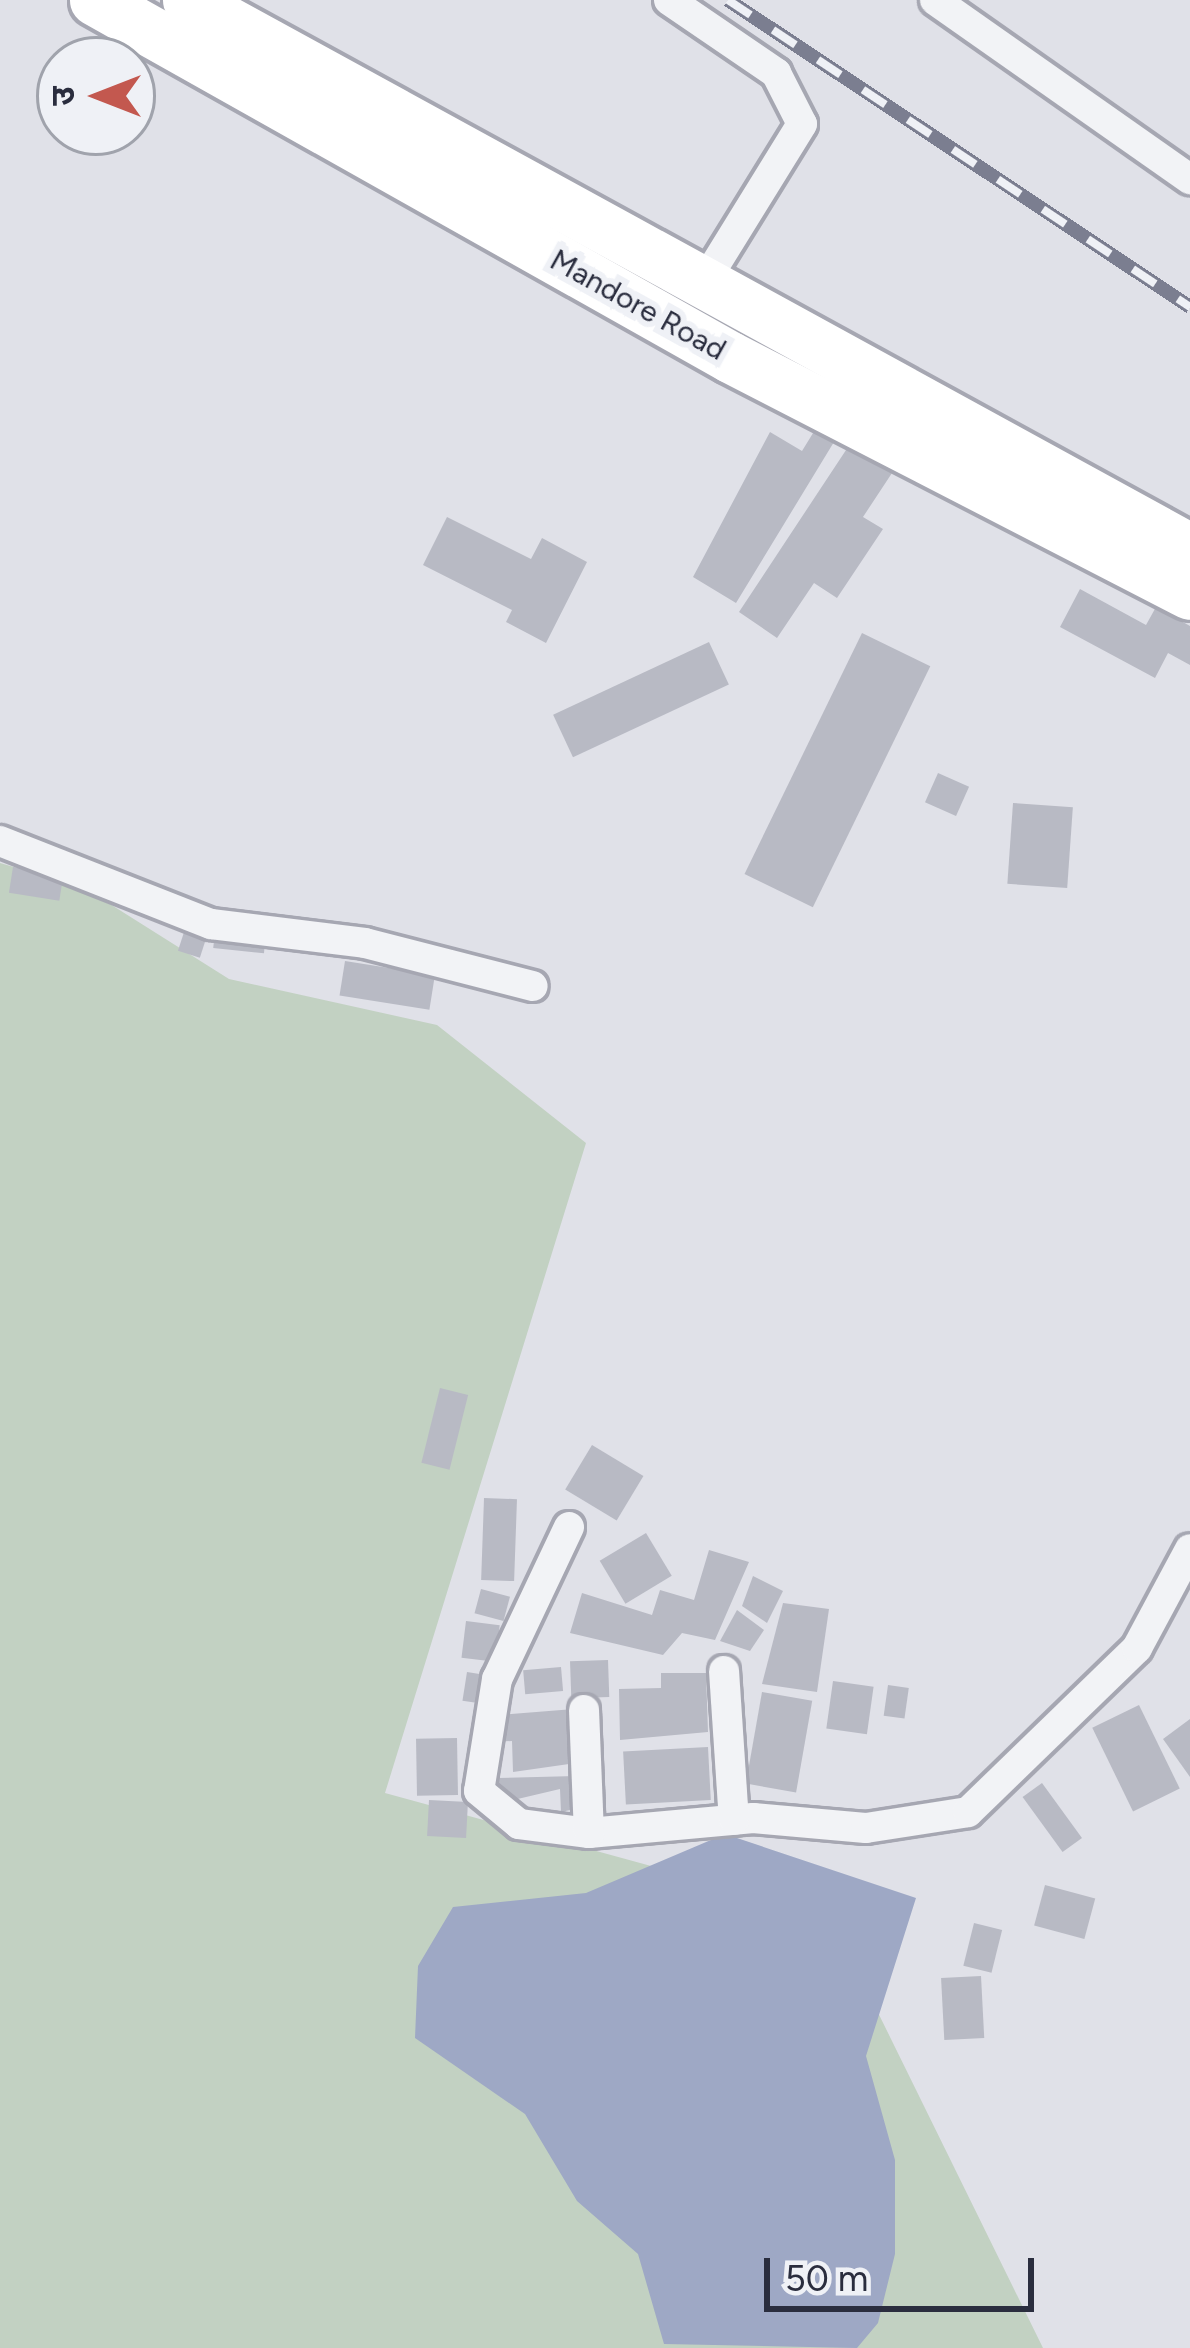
<!DOCTYPE html>
<html>
<head>
<meta charset="utf-8">
<style>
	body { margin:0 }
	#map { position:relative; width:1190px; height:2348px; overflow:hidden; background:#e0e1e8; font-family:Figtree,"Noto Sans Devanagari",sans-serif }
	div>[style] { position:absolute }
	[style*='--x'] { left:calc(var(--x)*1px); top:calc(var(--y)*1px); width:calc(var(--w)*1px); rotate:calc(var(--a)*1deg) }
	.green>* { inset:0; background:#c2d1c2 }
	.water>* { inset:0; background:#9ea8c5 }
	.building>* { inset:0; background:#b8bac4; transform-origin:0 0 }
	.roads { filter:drop-shadow(3px 0 #a6a7b2) drop-shadow(-3px 0 #a6a7b2) drop-shadow(0 3px #a6a7b2) drop-shadow(0 -3px #a6a7b2) }
	.minor>* { height:30px; margin:-15px; padding:0 15px; transform-origin:15px; border-radius:15px; background:#f2f3f6 }
	.trunk>* { height:51px; margin:-25.5px; padding:0 25.5px; transform-origin:25.5px; border-radius:25.5px; background:#fff }
	.rail>* { height:14px; margin-top:-7px; transform-origin:0; background:repeating-linear-gradient(90deg,#eff1f6 0 27px,#7b7e90 0 54px); box-sizing:border-box; border-block:3px solid #7b7e90 }
	span { translate:-50% -50%; white-space:nowrap; text-align:center; line-height:1.15; -webkit-text-stroke:12px #eff1f6; paint-order:stroke }
	.street-label { font-size:30px; color:#2a2d3e }
	.north { position:absolute; left:36px; top:36px; width:120px; height:120px; box-sizing:border-box; background:#eff1f6; border:3px solid #a0a3ac; border-radius:50%; rotate:270deg; font-size:33px; font-weight:700; line-height:48px; text-align:center; color:#2a2d3e }
	.north::after { content:''; display:block; margin:auto; width:42px; height:54px; background:#c3584f; clip-path:polygon(50% 0,100% 100%,50% 72%,0 100%) }
	.scale { position:absolute; left:764px; top:2258px; width:270px; height:54px; box-sizing:border-box; border:6px solid #2a2d3e; border-top:0; padding-left:15px; font-size:36px; line-height:42px; white-space:nowrap; color:#2a2d3e; -webkit-text-stroke:9px #eff1f6; paint-order:stroke }
</style>
</head>
<body>
<div id="map">
	<div class="green">
		<i style="clip-path:polygon(0 863px,83px 887px,229px 979px,437px 1025px,586px 1143px,385px 1793px,830px 1915px,1043px 2348px,0 2348px)"></i>
	</div>
	<div class="water">
		<i style="clip-path:polygon(725px 1834px,916px 1898px,866px 2056px,895px 2160px,895px 2254px,878px 2323px,857px 2348px,664px 2344px,638px 2254px,577px 2201px,525px 2114px,415px 2038px,418px 1966px,453px 1907px,586px 1893px)"></i>
	</div>
	<div class="building">
		<i style="clip-path:polygon(818px 425px,837px 437px,736px 603px,693px 577px,770px 432px,802px 451px)"></i>
		<i style="clip-path:polygon(850px 444px,892px 473px,863px 517px,883px 529px,837px 598px,814px 583px,777px 638px,739px 612px)"></i>
		<i style="clip-path:polygon(447px 517px,531px 559px,542px 538px,587px 562px,546px 643px,506px 622px,512px 610px,423px 565px)"></i>
		<i style="clip-path:polygon(1080px 589px,1146px 625px,1156px 607px,1190px 626px,1190px 665px,1168px 653px,1155px 678px,1060px 627px)"></i>
		<i style="left:862px;top:633px;width:76px;height:268px;rotate:26deg"></i>
		<i style="left:709px;top:642px;width:47px;height:172px;rotate:65deg"></i>
		<i style="left:938px;top:773px;width:34px;height:32px;rotate:24deg"></i>
		<i style="left:1013px;top:803px;width:60px;height:81px;rotate:4deg"></i>
		<i style="left:13px;top:867px;width:51px;height:26px;rotate:9deg"></i>
		<i style="left:186px;top:926px;width:23px;height:26px;rotate:18deg"></i>
		<i style="left:215px;top:931px;width:51px;height:17px;rotate:6deg"></i>
		<i style="left:345px;top:961px;width:91px;height:35px;rotate:9deg"></i>
		<i style="left:440px;top:1388px;width:29px;height:77px;rotate:14deg"></i>
		<i style="left:592px;top:1445px;width:60px;height:52px;rotate:31deg"></i>
		<i style="left:484px;top:1498px;width:33px;height:82px;rotate:2deg"></i>
		<i style="left:646px;top:1533px;width:50px;height:54px;rotate:59deg"></i>
		<i style="clip-path:polygon(709px 1550px,749px 1562px,715px 1640px,682px 1633px,663px 1655px,570px 1633px,582px 1593px,652px 1615px,660px 1590px,694px 1600px)"></i>
		<i style="clip-path:polygon(753px 1576px,783px 1591px,767px 1623px,742px 1606px)"></i>
		<i style="left:481px;top:1589px;width:30px;height:25px;rotate:15deg"></i>
		<i style="clip-path:polygon(783px 1603px,829px 1609px,817px 1692px,762px 1684px)"></i>
		<i style="clip-path:polygon(737px 1610px,764px 1630px,750px 1651px,720px 1641px)"></i>
		<i style="left:466px;top:1621px;width:34px;height:37px;rotate:7deg"></i>
		<i style="left:608px;top:1660px;width:37px;height:38px;rotate:88deg"></i>
		<i style="left:561px;top:1667px;width:24px;height:38px;rotate:85deg"></i>
		<i style="left:467px;top:1672px;width:19px;height:29px;rotate:9deg"></i>
		<i style="clip-path:polygon(661px 1673px,706px 1673px,708px 1732px,620px 1740px,619px 1689px,661px 1688px)"></i>
		<i style="left:833px;top:1681px;width:41px;height:48px;rotate:8deg"></i>
		<i style="left:888px;top:1685px;width:21px;height:31px;rotate:8deg"></i>
		<i style="left:762px;top:1692px;width:51px;height:93px;rotate:10deg"></i>
		<i style="left:1139px;top:1705px;width:93px;height:52px;rotate:64deg"></i>
		<i style="clip-path:polygon(574px 1709px,576px 1763px,513px 1772px,512px 1741px,491px 1742px,497px 1715px)"></i>
		<i style="clip-path:polygon(1190px 1719px,1190px 1777px,1163px 1739px)"></i>
		<i style="left:457px;top:1738px;width:57px;height:41px;rotate:89deg"></i>
		<i style="left:708px;top:1747px;width:53px;height:85px;rotate:87deg"></i>
		<i style="clip-path:polygon(576px 1776px,579px 1808px,561px 1812px,560px 1789px,500px 1803px,498px 1778px)"></i>
		<i style="left:1042px;top:1783px;width:68px;height:24px;rotate:54deg"></i>
		<i style="left:429px;top:1800px;width:39px;height:36px;rotate:3deg"></i>
		<i style="left:1045px;top:1885px;width:52px;height:42px;rotate:15deg"></i>
		<i style="left:974px;top:1923px;width:29px;height:44px;rotate:14deg"></i>
		<i style="left:981px;top:1976px;width:62px;height:40px;rotate:87deg"></i>
	</div>
	<div class="roads">
		<div class="minor">
			<i style="--x:669;--y:0;--w:130;--a:34.3"></i>
			<i style="--x:776;--y:73;--w:57;--a:63"></i>
			<i style="--x:802;--y:124;--w:190;--a:121.7"></i>
			<i style="--x:935;--y:0;--w:312;--a:35.1"></i>
			<i style="--x:0;--y:841;--w:227;--a:21.5"></i>
			<i style="--x:211;--y:924;--w:155;--a:7"></i>
			<i style="--x:365;--y:943;--w:173;--a:14.4"></i>
			<i style="--x:569;--y:1527;--w:168;--a:115.3"></i>
			<i style="--x:497;--y:1679;--w:113;--a:99.1"></i>
			<i style="--x:479;--y:1791;--w:52;--a:39.5"></i>
			<i style="--x:519;--y:1824;--w:71;--a:7.3"></i>
			<i style="--x:589;--y:1833;--w:165;--a:-5.2"></i>
			<i style="--x:753;--y:1818;--w:113;--a:5.1"></i>
			<i style="--x:866;--y:1828;--w:103;--a:-8.9"></i>
			<i style="--x:968;--y:1812;--w:235;--a:-44.1"></i>
			<i style="--x:1137;--y:1648;--w:112;--a:-61.8"></i>
			<i style="--x:724;--y:1671;--w:149;--a:86.2"></i>
			<i style="--x:584;--y:1710;--w:123;--a:87.7"></i>
		</div>
		<div class="trunk">
			<i style="--x:95;--y:0;--w:728;--a:29.34"></i>
			<i style="--x:730;--y:357;--w:517;--a:27.26"></i>
			<i style="--x:188;--y:0;--w:1143;--a:28.72"></i>
		</div>
	</div>
	<div class="rail">
		<i style="--x:728;--y:0;--w:555;--a:33.6"></i>
	</div>
	<div class="street-label">
		<span style="left:638px;top:305px;rotate:29deg">Mandore Road</span>
	</div>
	<div class="north">उ</div>
	<div class="scale">50 m</div>
</div>
</body>
</html>
